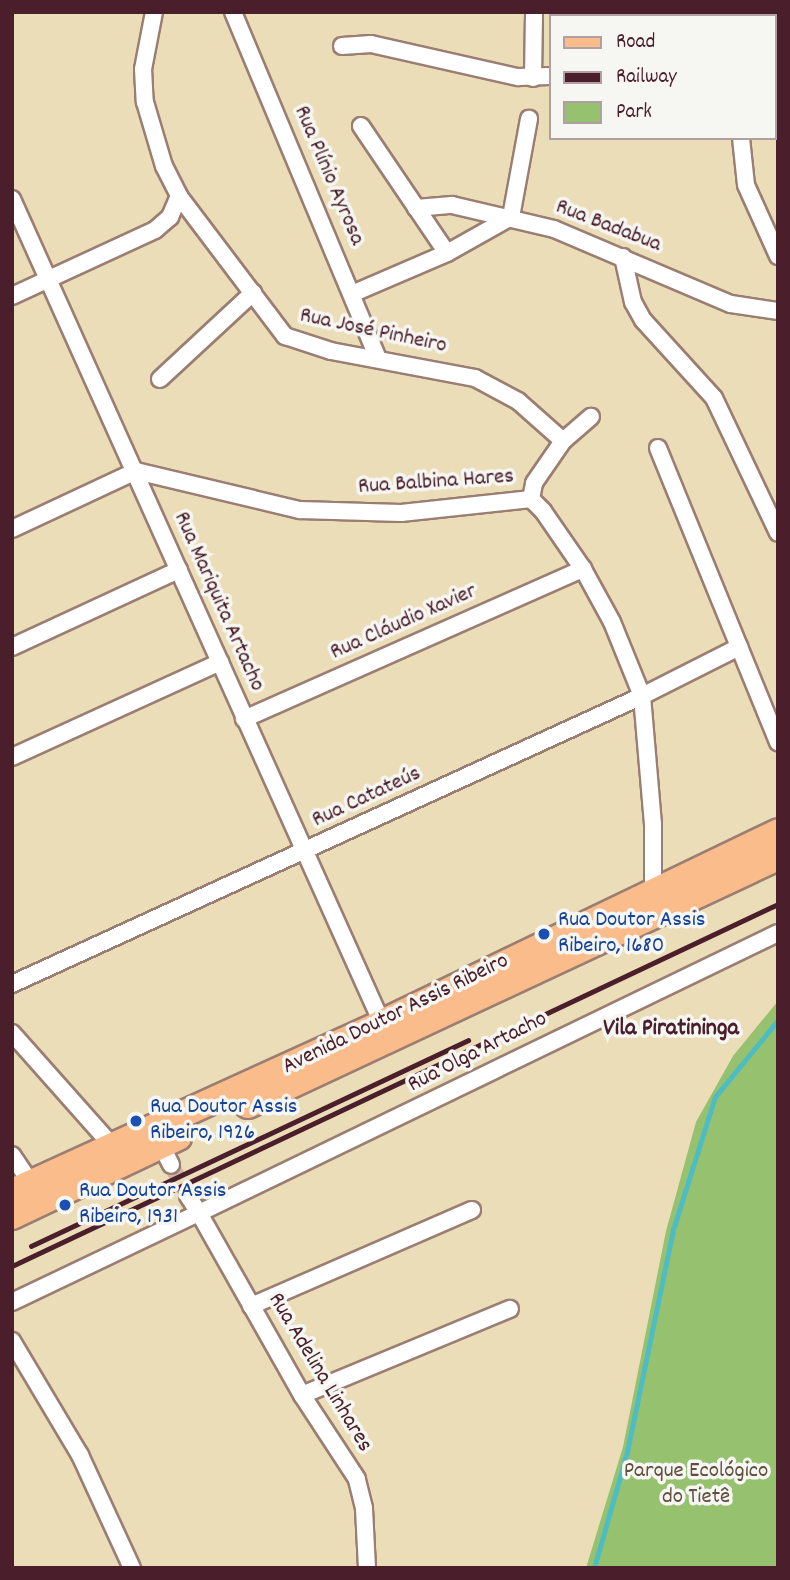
<!DOCTYPE html>
<html>
<head>
<meta charset="utf-8">
<style>
	body { margin:0 }
	#map { position:relative; width:790px; height:1580px; overflow:hidden; background:#ecddb9; font-family:Dekko,sans-serif }
	div>[style] { position:absolute }
	[style*='--x'] { left:calc(var(--x)*1px); top:calc(var(--y)*1px); width:calc(var(--w)*1px); rotate:calc(var(--a)*1deg) }
	.green>* { inset:0; background:#96c16e }
	.stream>* { height:4.5px; margin:-2.25px; padding:0 2.25px; transform-origin:2.25px; border-radius:2.25px; background:#4ebdc3 }
	.street-tunnel>* { height:16px; margin-top:-8px; transform-origin:0; background:repeating-linear-gradient(90deg,#ccb79d 0 16px,transparent 0 24px) }
	.roads { filter:drop-shadow(2px 0 #9b7e72) drop-shadow(-2px 0 #9b7e72) drop-shadow(0 2px #9b7e72) drop-shadow(0 -2px #9b7e72) }
	.street>* { height:16px; margin:-8px; padding:0 8px; transform-origin:8px; border-radius:8px; background:#fff }
	.primary>* { height:26px; margin:-13px; padding:0 13px; transform-origin:13px; border-radius:13px; background:#f9bc8a }
	.rail>* { height:4.5px; margin:-2.25px; padding:0 2.25px; transform-origin:2.25px; border-radius:2.25px; background:#4a1f2b }
	.dots>* { width:19px; height:19px; translate:-50% -50%; box-sizing:border-box; border:4px solid #f6f6f2; border-radius:50% }
	span { translate:-50% -50%; white-space:nowrap; text-align:center; line-height:1.15; -webkit-text-stroke:7px #f6f6f2; paint-order:stroke }
	.street-label { font-size:23px; color:#4a1f2b }
	.transit-label { font-size:23px; color:#164399 }
	.left { translate:0 -50%; text-align:left }
	.park-label { font-size:23px; color:#61503f }
	.neighbourhood-label { font-size:24px; color:#4a1f2b; font-weight:700 }
	.frame { position:absolute; inset:0; border:14px solid #4a1f2b; pointer-events:none }
	.legend { position:absolute; left:549px; top:14px; width:228px; height:126px; box-sizing:border-box; background:#f6f6f2; border:2px solid #b1a0a2; margin:0; padding:9px 12px; list-style:none; font-size:21px; color:#4a1f2b }
	.legend li { display:flex; align-items:center; gap:14px; height:35px }
	.legend b { width:35px; border:2px solid #b1a0a2 }
</style>
</head>
<body>
<div id="map">
	<div class="green">
		<i style="clip-path:polygon(778px 1001px,778px 1568px,586px 1568px,623px 1447px,666px 1231px,696px 1122px,733px 1056px)"></i>
	</div>
	<div class="stream">
		<i style="--x:594;--y:1568;--w:121;--a:-74.1"></i>
		<i style="--x:627;--y:1452;--w:227;--a:-78.3"></i>
		<i style="--x:673;--y:1230;--w:139;--a:-72.5"></i>
		<i style="--x:715;--y:1097;--w:99;--a:-50.7"></i>
	</div>
	<div class="street-tunnel">
		<i style="--x:171;--y:1165;--w:35;--a:61"></i>
	</div>
	<div class="roads">
		<div class="street">
			<i style="--x:154;--y:12;--w:58;--a:100.9"></i>
			<i style="--x:143;--y:69;--w:33;--a:87"></i>
			<i style="--x:145;--y:102;--w:67;--a:73.5"></i>
			<i style="--x:164;--y:166;--w:34;--a:63"></i>
			<i style="--x:179;--y:196;--w:176;--a:52.9"></i>
			<i style="--x:285;--y:336;--w:48;--a:18.1"></i>
			<i style="--x:331;--y:351;--w:147;--a:10.6"></i>
			<i style="--x:475;--y:378;--w:49;--a:28.1"></i>
			<i style="--x:518;--y:401;--w:60;--a:41.6"></i>
			<i style="--x:233;--y:12;--w:376;--a:67.3"></i>
			<i style="--x:759;--y:16;--w:4;--a:-90"></i>
			<i style="--x:342;--y:46;--w:29;--a:-4"></i>
			<i style="--x:371;--y:44;--w:151;--a:12.7"></i>
			<i style="--x:518;--y:77;--w:32;--a:-2"></i>
			<i style="--x:533;--y:78;--w:66;--a:-89.1"></i>
			<i style="--x:361;--y:126;--w:153;--a:55.9"></i>
			<i style="--x:741;--y:138;--w:47;--a:83.9"></i>
			<i style="--x:746;--y:185;--w:78;--a:65.7"></i>
			<i style="--x:12;--y:199;--w:903;--a:65.82"></i>
			<i style="--x:416;--y:208;--w:36;--a:-5"></i>
			<i style="--x:452;--y:205;--w:105;--a:13.2"></i>
			<i style="--x:554;--y:229;--w:192;--a:23"></i>
			<i style="--x:731;--y:304;--w:48;--a:8.5"></i>
			<i style="--x:511;--y:217;--w:100;--a:-79.6"></i>
			<i style="--x:623;--y:257;--w:46;--a:77.5"></i>
			<i style="--x:633;--y:302;--w:21;--a:61"></i>
			<i style="--x:643;--y:320;--w:105;--a:47.7"></i>
			<i style="--x:714;--y:398;--w:149;--a:64.6"></i>
			<i style="--x:354;--y:293;--w:101;--a:-23.3"></i>
			<i style="--x:447;--y:253;--w:73;--a:-29.4"></i>
			<i style="--x:12;--y:296;--w:157;--a:-24.8"></i>
			<i style="--x:155;--y:230;--w:20;--a:-41"></i>
			<i style="--x:170;--y:217;--w:23;--a:-67"></i>
			<i style="--x:160;--y:379;--w:127;--a:-42.8"></i>
			<i style="--x:658;--y:448;--w:318;--a:67.8"></i>
			<i style="--x:136;--y:471;--w:169;--a:13.4"></i>
			<i style="--x:300;--y:510;--w:101;--a:1.7"></i>
			<i style="--x:401;--y:513;--w:131;--a:-6.1"></i>
			<i style="--x:531;--y:499;--w:17;--a:45"></i>
			<i style="--x:543;--y:511;--w:70;--a:55.4"></i>
			<i style="--x:583;--y:569;--w:60;--a:61.3"></i>
			<i style="--x:612;--y:622;--w:80;--a:67.9"></i>
			<i style="--x:642;--y:696;--w:128;--a:85.1"></i>
			<i style="--x:653;--y:824;--w:67;--a:90"></i>
			<i style="--x:531;--y:499;--w:16;--a:-79"></i>
			<i style="--x:534;--y:483;--w:51;--a:-55.4"></i>
			<i style="--x:563;--y:441;--w:37;--a:-41"></i>
			<i style="--x:12;--y:529;--w:137;--a:-25.1"></i>
			<i style="--x:12;--y:647;--w:184;--a:-24.8"></i>
			<i style="--x:244;--y:719;--w:371;--a:-23.9"></i>
			<i style="--x:12;--y:757;--w:229;--a:-24.5"></i>
			<i style="--x:12;--y:984;--w:693;--a:-24.57"></i>
			<i style="--x:642;--y:696;--w:109;--a:-26.8"></i>
			<i style="--x:12;--y:1033;--w:157;--a:48.4"></i>
			<i style="--x:161;--y:1145;--w:22;--a:63"></i>
			<i style="--x:12;--y:1155;--w:34;--a:56"></i>
			<i style="--x:12;--y:1302;--w:207;--a:-25.5"></i>
			<i style="--x:199;--y:1213;--w:20;--a:-123"></i>
			<i style="--x:251;--y:1306;--w:241;--a:-23.5"></i>
			<i style="--x:12;--y:1341;--w:133;--a:59.2"></i>
			<i style="--x:80;--y:1455;--w:124;--a:65.3"></i>
			<i style="--x:302;--y:1395;--w:225;--a:-22.5"></i>
			<i style="--x:367;--y:1568;--w:60;--a:-92.9"></i>
			<i style="--x:364;--y:1508;--w:30;--a:-104"></i>
			<i style="--x:357;--y:1479;--w:100;--a:-123.2"></i>
			<i style="--x:302;--y:1395;--w:209;--a:-119.5"></i>
			<i style="--x:199;--y:1213;--w:643;--a:-25.81"></i>
		</div>
		<div class="primary">
			<i style="--x:248;--y:1105;--w:585;--a:-25.08"></i>
			<i style="--x:12;--y:1192;--w:407;--a:-24.5"></i>
			<i style="--x:382;--y:1023;--w:440;--a:-25.7"></i>
			<i style="--x:12;--y:1216;--w:184;--a:-25.4"></i>
		</div>
	</div>
	<div class="rail">
		<i style="--x:31;--y:1246;--w:483;--a:-25.2"></i>
		<i style="--x:12;--y:1266;--w:847;--a:-25.29"></i>
	</div>
	<div class="dots">
		<i style="left:544px;top:934px;background:#1a4fb4"></i>
		<i style="left:136px;top:1121px;background:#1a4fb4"></i>
		<i style="left:65px;top:1205px;background:#1a4fb4"></i>
	</div>
	<div class="street-label">
		<span style="left:328px;top:176px;rotate:67deg">Rua Plínio Ayrosa</span>
		<span style="left:608px;top:227px;rotate:21deg">Rua Badabua</span>
		<span style="left:373px;top:332px;rotate:12deg">Rua José Pinheiro</span>
		<span style="left:436px;top:483px;rotate:-4deg">Rua Balbina Hares</span>
		<span style="left:218px;top:602px;rotate:66deg">Rua Mariquita Artacho</span>
		<span style="left:404px;top:623px;rotate:-24deg">Rua Cláudio Xavier</span>
		<span style="left:367px;top:798px;rotate:-25deg">Rua Catateús</span>
		<span style="left:396px;top:1015px;rotate:-26deg">Avenida Doutor Assis Ribeiro</span>
		<span style="left:478px;top:1053px;rotate:-27deg">Rua Olga Artacho</span>
		<span style="left:319px;top:1373px;rotate:59deg">Rua Adelina Linhares</span>
	</div>
	<div class="transit-label">
		<span class="left" style="left:558px;top:934px">Rua Doutor Assis<br>Ribeiro, 1680</span>
		<span class="left" style="left:150px;top:1121px">Rua Doutor Assis<br>Ribeiro, 1926</span>
		<span class="left" style="left:79px;top:1205px">Rua Doutor Assis<br>Ribeiro, 1931</span>
	</div>
	<div class="park-label">
		<span style="left:696px;top:1485px">Parque Ecológico<br>do Tietê</span>
	</div>
	<div class="neighbourhood-label">
		<span style="left:671px;top:1030px">Vila Piratininga</span>
	</div>
	<div class="frame"></div>
	<ul class="legend">
	<li><b style="height:9px;background:#f9bc8a"></b>Road</li>
	<li><b style="height:9px;background:#4a1f2b"></b>Railway</li>
	<li><b style="height:19px;background:#96c16e"></b>Park</li>
	</ul>
</div>
</body>
</html>
